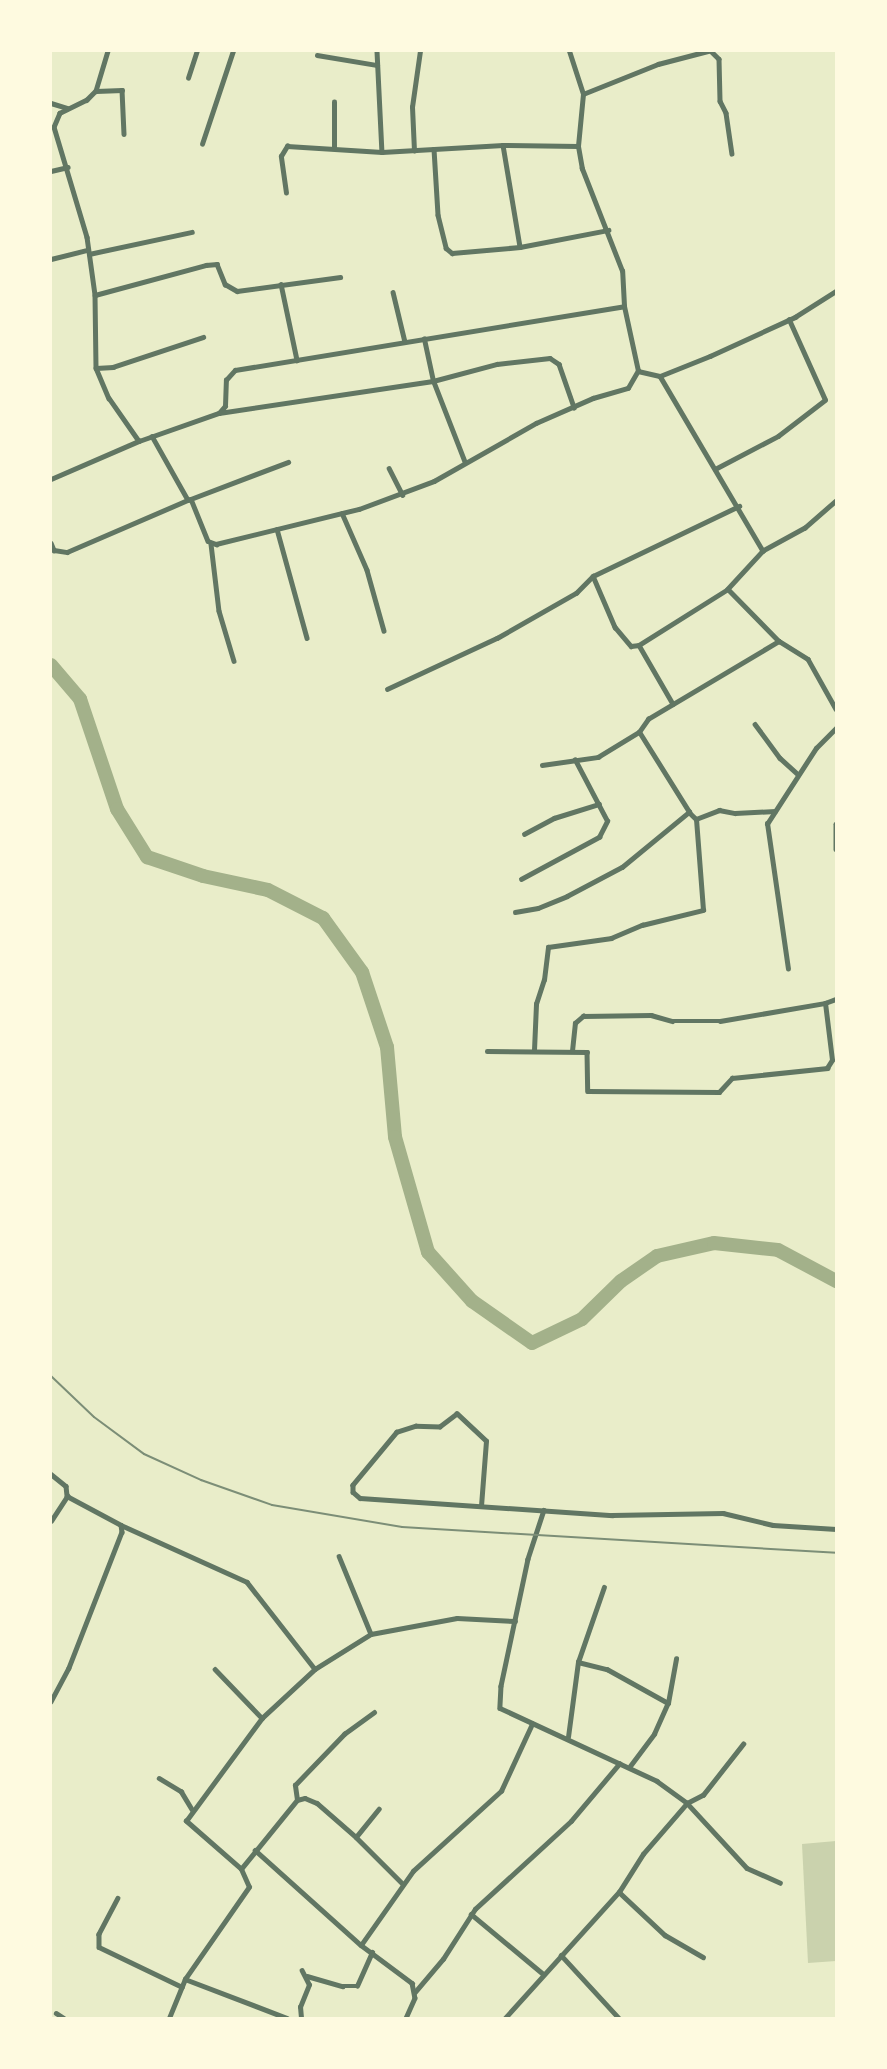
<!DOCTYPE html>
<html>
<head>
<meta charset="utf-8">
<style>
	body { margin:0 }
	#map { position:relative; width:887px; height:2069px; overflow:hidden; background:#e9edc9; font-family:"Nunito Sans",sans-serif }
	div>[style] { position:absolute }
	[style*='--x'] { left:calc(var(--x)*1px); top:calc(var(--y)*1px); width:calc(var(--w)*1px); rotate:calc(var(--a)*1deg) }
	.green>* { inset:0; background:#cad2ad }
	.river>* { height:14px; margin:-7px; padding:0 7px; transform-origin:7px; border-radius:7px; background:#a3b18a }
	.minor>* { height:4.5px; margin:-2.25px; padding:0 2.25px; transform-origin:2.25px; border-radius:2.25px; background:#617663 }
	.rail>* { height:2px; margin:-1px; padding:0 1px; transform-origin:1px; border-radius:1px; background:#7c8e77 }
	span { translate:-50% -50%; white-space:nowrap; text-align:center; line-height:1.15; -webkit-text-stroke:6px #fefae0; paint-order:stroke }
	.frame { position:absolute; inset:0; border:52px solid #fefae0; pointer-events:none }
</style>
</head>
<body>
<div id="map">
	<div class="green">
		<i style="clip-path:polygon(836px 1841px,836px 1961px,808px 1963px,802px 1844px)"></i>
	</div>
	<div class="river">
		<i style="--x:51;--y:665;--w:45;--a:49.5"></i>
		<i style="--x:80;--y:699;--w:116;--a:71.4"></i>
		<i style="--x:117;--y:809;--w:57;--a:58"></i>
		<i style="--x:147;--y:857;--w:59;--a:18.7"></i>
		<i style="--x:203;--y:876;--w:66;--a:12.2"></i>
		<i style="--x:268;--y:890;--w:62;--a:27"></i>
		<i style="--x:323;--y:918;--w:67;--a:54.2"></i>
		<i style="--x:362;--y:972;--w:79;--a:71.6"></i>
		<i style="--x:387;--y:1047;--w:90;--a:84.9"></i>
		<i style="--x:395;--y:1137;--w:120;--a:74"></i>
		<i style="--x:428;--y:1252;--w:66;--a:48.1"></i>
		<i style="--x:472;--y:1301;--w:73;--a:35"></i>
		<i style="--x:532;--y:1343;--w:55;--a:-25.6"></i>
		<i style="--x:582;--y:1319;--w:54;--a:-44.3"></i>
		<i style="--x:621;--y:1281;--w:44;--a:-34.8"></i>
		<i style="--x:657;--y:1256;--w:58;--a:-12.8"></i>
		<i style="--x:714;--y:1243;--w:64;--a:6.2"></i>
		<i style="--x:778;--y:1250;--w:66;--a:28.1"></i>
	</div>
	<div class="minor">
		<i style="--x:108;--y:51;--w:42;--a:106.7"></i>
		<i style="--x:96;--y:91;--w:13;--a:135"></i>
		<i style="--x:87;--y:100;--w:30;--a:154"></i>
		<i style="--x:60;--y:113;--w:15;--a:113"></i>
		<i style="--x:54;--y:127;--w:115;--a:73.3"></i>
		<i style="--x:87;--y:237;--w:59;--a:82.1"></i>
		<i style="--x:95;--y:295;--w:73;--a:89.2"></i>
		<i style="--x:96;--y:368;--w:33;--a:67"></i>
		<i style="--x:109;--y:398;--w:52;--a:55.1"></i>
		<i style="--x:377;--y:51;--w:101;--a:87.2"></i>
		<i style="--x:711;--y:51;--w:11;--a:45"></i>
		<i style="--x:719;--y:59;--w:42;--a:88.6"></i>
		<i style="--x:720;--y:101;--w:13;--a:63"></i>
		<i style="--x:726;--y:113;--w:41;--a:81.7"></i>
		<i style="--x:317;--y:55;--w:61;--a:9.5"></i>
		<i style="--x:188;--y:78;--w:28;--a:-72"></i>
		<i style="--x:96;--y:91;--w:26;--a:-2"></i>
		<i style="--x:122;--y:90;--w:44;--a:87.4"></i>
		<i style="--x:583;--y:94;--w:81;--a:-21.8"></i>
		<i style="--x:658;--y:64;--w:52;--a:-14.6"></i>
		<i style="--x:51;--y:103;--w:17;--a:17"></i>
		<i style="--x:202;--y:144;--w:98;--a:-71.6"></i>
		<i style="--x:503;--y:145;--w:103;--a:80.5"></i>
		<i style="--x:334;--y:148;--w:46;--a:-90"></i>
		<i style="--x:434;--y:149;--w:66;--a:86.5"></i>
		<i style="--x:438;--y:215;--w:34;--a:76"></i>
		<i style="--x:446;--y:248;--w:8;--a:40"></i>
		<i style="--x:452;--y:253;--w:68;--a:-5"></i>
		<i style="--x:520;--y:247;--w:90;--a:-10.9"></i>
		<i style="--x:414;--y:151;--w:44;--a:-92.6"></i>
		<i style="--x:412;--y:107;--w:57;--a:-81.9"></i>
		<i style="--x:51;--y:171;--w:17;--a:-13"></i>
		<i style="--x:286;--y:193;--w:37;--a:-98"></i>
		<i style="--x:281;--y:156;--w:12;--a:-59"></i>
		<i style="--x:287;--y:146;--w:95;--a:3.6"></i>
		<i style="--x:382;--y:152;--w:121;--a:-3.3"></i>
		<i style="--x:503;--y:145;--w:75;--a:0.8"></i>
		<i style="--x:89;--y:254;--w:105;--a:-12.1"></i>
		<i style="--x:51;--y:259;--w:38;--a:-14"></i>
		<i style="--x:281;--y:284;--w:78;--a:78.1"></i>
		<i style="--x:393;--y:292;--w:51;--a:76.5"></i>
		<i style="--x:95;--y:295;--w:115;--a:-15.1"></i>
		<i style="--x:206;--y:265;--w:11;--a:-5"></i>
		<i style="--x:217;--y:264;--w:22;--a:68"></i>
		<i style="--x:225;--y:284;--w:14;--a:30"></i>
		<i style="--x:237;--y:291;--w:104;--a:-7.7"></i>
		<i style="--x:96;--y:368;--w:17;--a:-3"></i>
		<i style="--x:113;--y:367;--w:95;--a:-18.4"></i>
		<i style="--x:638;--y:371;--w:23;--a:13"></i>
		<i style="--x:660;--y:376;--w:54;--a:-21.8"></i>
		<i style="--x:710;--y:356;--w:94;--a:-24.6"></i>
		<i style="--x:795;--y:317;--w:49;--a:-32.4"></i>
		<i style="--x:660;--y:376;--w:203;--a:59.5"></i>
		<i style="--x:219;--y:413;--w:9;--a:-49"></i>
		<i style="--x:225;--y:406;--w:26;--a:-88"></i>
		<i style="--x:226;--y:380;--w:13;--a:-48"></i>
		<i style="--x:235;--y:370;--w:394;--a:-9.3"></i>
		<i style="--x:152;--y:436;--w:73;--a:60.6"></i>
		<i style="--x:465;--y:463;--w:88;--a:-111.3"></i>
		<i style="--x:433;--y:381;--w:66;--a:-14.9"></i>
		<i style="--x:497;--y:364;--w:53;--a:-6.5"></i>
		<i style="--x:550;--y:358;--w:11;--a:34"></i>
		<i style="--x:559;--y:364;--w:46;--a:70.8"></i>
		<i style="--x:389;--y:468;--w:30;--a:63"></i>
		<i style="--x:715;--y:469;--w:71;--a:-27.6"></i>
		<i style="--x:778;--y:436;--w:59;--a:-37.5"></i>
		<i style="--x:825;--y:400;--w:88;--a:-114.2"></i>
		<i style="--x:51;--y:479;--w:96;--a:-23.4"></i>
		<i style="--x:139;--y:441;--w:85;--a:-19.3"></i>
		<i style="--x:219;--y:413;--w:216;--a:-8.5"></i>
		<i style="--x:433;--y:381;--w:43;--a:-102.1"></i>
		<i style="--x:191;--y:499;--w:45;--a:68"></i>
		<i style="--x:208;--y:541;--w:9;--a:21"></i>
		<i style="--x:216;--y:544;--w:147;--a:-13.8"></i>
		<i style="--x:359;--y:509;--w:80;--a:-20.5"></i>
		<i style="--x:434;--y:481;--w:117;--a:-29.6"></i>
		<i style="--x:536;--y:423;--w:62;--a:-23.7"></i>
		<i style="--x:593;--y:398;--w:36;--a:-16"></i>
		<i style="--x:628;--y:388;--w:20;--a:-60"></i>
		<i style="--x:638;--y:371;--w:66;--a:-102.2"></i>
		<i style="--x:624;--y:306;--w:35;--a:-93"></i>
		<i style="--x:622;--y:271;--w:110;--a:-111.4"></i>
		<i style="--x:582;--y:169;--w:23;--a:-100"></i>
		<i style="--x:578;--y:146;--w:52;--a:-84.5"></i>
		<i style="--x:583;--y:94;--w:45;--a:-108"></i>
		<i style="--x:836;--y:501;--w:41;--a:138.9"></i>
		<i style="--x:805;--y:528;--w:48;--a:151.3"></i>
		<i style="--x:763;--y:551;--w:52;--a:132.6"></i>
		<i style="--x:728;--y:589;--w:73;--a:45.6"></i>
		<i style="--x:779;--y:641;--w:34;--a:32"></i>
		<i style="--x:808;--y:659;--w:57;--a:60.8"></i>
		<i style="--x:342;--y:513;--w:62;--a:66.3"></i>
		<i style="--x:367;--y:570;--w:63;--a:74.4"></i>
		<i style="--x:277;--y:529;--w:113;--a:74.6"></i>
		<i style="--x:51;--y:543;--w:8;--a:67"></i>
		<i style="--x:54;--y:550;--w:13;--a:9"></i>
		<i style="--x:67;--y:552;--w:132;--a:-23.3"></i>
		<i style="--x:188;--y:500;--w:107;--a:-20.8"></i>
		<i style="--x:211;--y:544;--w:67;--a:83.2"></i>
		<i style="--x:219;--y:611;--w:52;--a:73.3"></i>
		<i style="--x:593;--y:576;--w:56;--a:66.7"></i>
		<i style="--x:615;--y:627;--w:25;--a:50"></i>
		<i style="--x:631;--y:646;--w:8;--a:-7"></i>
		<i style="--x:639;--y:645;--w:68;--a:60"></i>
		<i style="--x:639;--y:645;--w:105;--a:-32.2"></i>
		<i style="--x:387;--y:689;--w:121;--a:-24.9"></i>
		<i style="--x:497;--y:638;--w:91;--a:-29.7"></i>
		<i style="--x:576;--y:593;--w:24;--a:-45"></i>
		<i style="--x:593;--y:576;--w:162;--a:-25.6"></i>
		<i style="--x:755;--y:724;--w:42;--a:53.7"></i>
		<i style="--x:780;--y:758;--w:24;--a:42"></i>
		<i style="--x:542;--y:765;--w:57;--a:-8.1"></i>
		<i style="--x:598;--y:757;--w:48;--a:-31.4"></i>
		<i style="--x:639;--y:732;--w:16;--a:-55"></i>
		<i style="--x:648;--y:719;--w:152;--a:-30.8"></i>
		<i style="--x:689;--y:812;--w:10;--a:45"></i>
		<i style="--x:696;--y:819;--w:25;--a:-21"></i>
		<i style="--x:719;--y:810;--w:16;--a:11"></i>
		<i style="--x:735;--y:813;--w:40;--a:-2.9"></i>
		<i style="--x:836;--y:824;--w:25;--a:90"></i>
		<i style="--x:524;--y:834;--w:34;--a:-28"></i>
		<i style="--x:554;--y:818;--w:47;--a:-17.3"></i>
		<i style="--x:521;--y:879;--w:89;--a:-28.3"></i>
		<i style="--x:599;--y:837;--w:18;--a:-63"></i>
		<i style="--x:607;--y:821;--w:69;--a:-117.7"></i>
		<i style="--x:515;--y:912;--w:23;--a:-10"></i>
		<i style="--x:538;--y:908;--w:31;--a:-22"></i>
		<i style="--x:567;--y:896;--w:62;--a:-27.8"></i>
		<i style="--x:622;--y:867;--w:87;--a:-39.4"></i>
		<i style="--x:689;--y:812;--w:94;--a:-122"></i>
		<i style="--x:788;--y:969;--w:147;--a:-98.2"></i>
		<i style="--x:767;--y:824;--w:90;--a:-57.2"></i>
		<i style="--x:816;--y:748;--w:28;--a:-45"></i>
		<i style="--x:534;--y:1050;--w:46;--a:-87.5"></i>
		<i style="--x:536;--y:1004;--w:25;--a:-72"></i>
		<i style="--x:544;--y:980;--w:33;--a:-83"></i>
		<i style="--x:548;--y:947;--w:64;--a:-8.1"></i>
		<i style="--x:611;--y:938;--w:34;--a:-23"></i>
		<i style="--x:642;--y:925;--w:63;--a:-13.8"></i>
		<i style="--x:703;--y:910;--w:91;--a:-94.4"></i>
		<i style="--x:487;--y:1051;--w:100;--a:0.6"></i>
		<i style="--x:587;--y:1052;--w:39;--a:89"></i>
		<i style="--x:588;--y:1091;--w:131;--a:0.4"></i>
		<i style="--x:719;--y:1092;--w:19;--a:-47"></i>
		<i style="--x:732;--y:1078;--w:96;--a:-6"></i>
		<i style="--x:827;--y:1068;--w:9;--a:-58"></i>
		<i style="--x:832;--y:1060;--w:57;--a:-97"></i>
		<i style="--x:825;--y:1003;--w:12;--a:-20"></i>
		<i style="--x:572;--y:1051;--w:28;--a:-84"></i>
		<i style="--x:575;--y:1023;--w:11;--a:-41"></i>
		<i style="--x:583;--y:1016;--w:68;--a:-0.8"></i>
		<i style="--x:651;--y:1015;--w:22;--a:16"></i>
		<i style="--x:672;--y:1021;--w:48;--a:0"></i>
		<i style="--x:720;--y:1021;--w:107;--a:-9.7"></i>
		<i style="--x:51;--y:1474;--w:19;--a:39"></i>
		<i style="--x:66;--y:1486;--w:10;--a:84"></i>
		<i style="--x:481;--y:1506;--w:65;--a:-85.6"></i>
		<i style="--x:486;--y:1441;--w:40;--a:-137"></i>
		<i style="--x:457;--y:1414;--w:21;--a:143"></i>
		<i style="--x:440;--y:1427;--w:24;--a:-178"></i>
		<i style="--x:416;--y:1426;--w:20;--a:162"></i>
		<i style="--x:397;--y:1432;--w:69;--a:129.7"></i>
		<i style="--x:353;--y:1485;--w:7;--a:90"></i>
		<i style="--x:353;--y:1492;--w:9;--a:41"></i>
		<i style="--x:360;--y:1498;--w:253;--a:3.9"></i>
		<i style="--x:612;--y:1515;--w:111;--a:-1"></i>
		<i style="--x:723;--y:1513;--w:51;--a:13.5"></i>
		<i style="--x:773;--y:1525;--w:63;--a:3.6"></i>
		<i style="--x:544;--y:1510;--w:52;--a:108.1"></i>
		<i style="--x:528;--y:1559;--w:130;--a:102"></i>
		<i style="--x:501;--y:1686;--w:22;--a:93"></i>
		<i style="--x:500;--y:1708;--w:173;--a:24.9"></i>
		<i style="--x:657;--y:1781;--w:37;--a:36"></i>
		<i style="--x:687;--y:1803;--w:88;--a:47.3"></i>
		<i style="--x:747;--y:1868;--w:36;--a:24"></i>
		<i style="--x:51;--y:1521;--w:30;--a:-57"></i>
		<i style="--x:67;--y:1496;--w:61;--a:28.2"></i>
		<i style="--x:121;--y:1525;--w:7;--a:82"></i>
		<i style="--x:122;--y:1532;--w:146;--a:111.3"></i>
		<i style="--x:69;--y:1668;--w:38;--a:118"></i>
		<i style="--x:121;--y:1525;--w:138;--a:24.3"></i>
		<i style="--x:247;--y:1582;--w:110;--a:52"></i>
		<i style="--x:339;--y:1556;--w:84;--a:67.7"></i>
		<i style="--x:578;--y:1662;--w:30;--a:14"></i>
		<i style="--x:607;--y:1669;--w:70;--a:29.1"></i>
		<i style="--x:215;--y:1669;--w:68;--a:46.2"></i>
		<i style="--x:568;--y:1737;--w:76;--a:-82.4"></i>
		<i style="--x:578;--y:1662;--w:79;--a:-70.9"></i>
		<i style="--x:630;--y:1766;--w:40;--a:-53"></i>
		<i style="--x:654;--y:1734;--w:34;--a:-66"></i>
		<i style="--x:668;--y:1703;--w:45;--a:-79.7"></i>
		<i style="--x:159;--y:1778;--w:26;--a:31"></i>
		<i style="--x:181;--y:1791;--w:21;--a:59"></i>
		<i style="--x:297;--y:1800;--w:15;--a:-98"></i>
		<i style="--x:295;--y:1785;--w:71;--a:-46.1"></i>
		<i style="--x:344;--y:1734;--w:37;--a:-36"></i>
		<i style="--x:356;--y:1837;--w:36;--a:-51"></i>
		<i style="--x:255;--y:1850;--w:142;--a:41.9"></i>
		<i style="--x:361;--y:1945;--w:64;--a:36.7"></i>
		<i style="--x:412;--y:1983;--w:15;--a:79"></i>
		<i style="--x:415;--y:1998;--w:22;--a:114"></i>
		<i style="--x:241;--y:1869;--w:89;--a:-50.9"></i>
		<i style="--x:297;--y:1800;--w:8;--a:-14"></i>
		<i style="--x:305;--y:1798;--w:13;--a:23"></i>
		<i style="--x:317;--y:1803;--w:52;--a:41.1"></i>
		<i style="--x:356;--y:1837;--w:65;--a:45"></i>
		<i style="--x:619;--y:1892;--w:63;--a:43.1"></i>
		<i style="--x:665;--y:1935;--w:44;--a:30.1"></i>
		<i style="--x:118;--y:1898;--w:41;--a:117.8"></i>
		<i style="--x:99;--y:1934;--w:13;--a:90"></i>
		<i style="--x:99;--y:1947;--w:92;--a:25.7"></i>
		<i style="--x:471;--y:1914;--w:92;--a:39.7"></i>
		<i style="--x:361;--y:1945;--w:90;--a:-54.9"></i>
		<i style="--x:413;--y:1871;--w:119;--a:-42.3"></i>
		<i style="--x:501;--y:1791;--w:74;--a:-65.2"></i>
		<i style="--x:561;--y:1955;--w:86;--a:47.4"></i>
		<i style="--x:307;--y:1976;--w:37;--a:16"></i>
		<i style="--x:343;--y:1986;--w:14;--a:0"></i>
		<i style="--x:357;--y:1986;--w:37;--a:-66"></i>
		<i style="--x:185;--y:1979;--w:109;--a:20.9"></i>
		<i style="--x:415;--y:1992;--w:43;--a:-49.7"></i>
		<i style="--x:443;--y:1959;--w:59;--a:-57.4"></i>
		<i style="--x:475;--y:1909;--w:130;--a:-42.5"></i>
		<i style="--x:571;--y:1821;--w:75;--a:-49.9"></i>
		<i style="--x:56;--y:2013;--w:9;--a:32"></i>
		<i style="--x:169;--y:2018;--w:42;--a:-67.7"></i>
		<i style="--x:185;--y:1979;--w:112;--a:-55.2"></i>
		<i style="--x:249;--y:1887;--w:20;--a:-114"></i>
		<i style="--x:241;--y:1869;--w:73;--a:-138.9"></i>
		<i style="--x:186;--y:1821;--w:128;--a:-53.6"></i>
		<i style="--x:262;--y:1718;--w:72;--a:-42.8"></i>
		<i style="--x:315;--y:1669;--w:66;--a:-32"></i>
		<i style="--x:371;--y:1634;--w:87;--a:-10.5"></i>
		<i style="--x:457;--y:1618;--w:58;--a:3"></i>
		<i style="--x:301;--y:2018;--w:11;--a:-95"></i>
		<i style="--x:300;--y:2007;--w:24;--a:-68"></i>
		<i style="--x:309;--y:1985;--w:16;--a:-117"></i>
		<i style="--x:505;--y:2018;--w:170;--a:-47.9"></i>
		<i style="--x:619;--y:1892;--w:45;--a:-57.7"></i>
		<i style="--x:643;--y:1854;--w:67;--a:-49.2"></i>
		<i style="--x:687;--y:1803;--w:18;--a:-27"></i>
		<i style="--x:703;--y:1795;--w:65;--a:-51.9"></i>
	</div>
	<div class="rail">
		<i style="--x:51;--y:1376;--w:59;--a:43.6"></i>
		<i style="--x:94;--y:1417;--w:62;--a:36.5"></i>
		<i style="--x:144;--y:1454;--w:63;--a:24.5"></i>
		<i style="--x:201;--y:1480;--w:75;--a:19.4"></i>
		<i style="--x:272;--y:1505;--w:132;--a:9.6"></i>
		<i style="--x:402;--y:1527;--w:435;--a:3.4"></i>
	</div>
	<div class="frame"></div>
</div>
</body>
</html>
